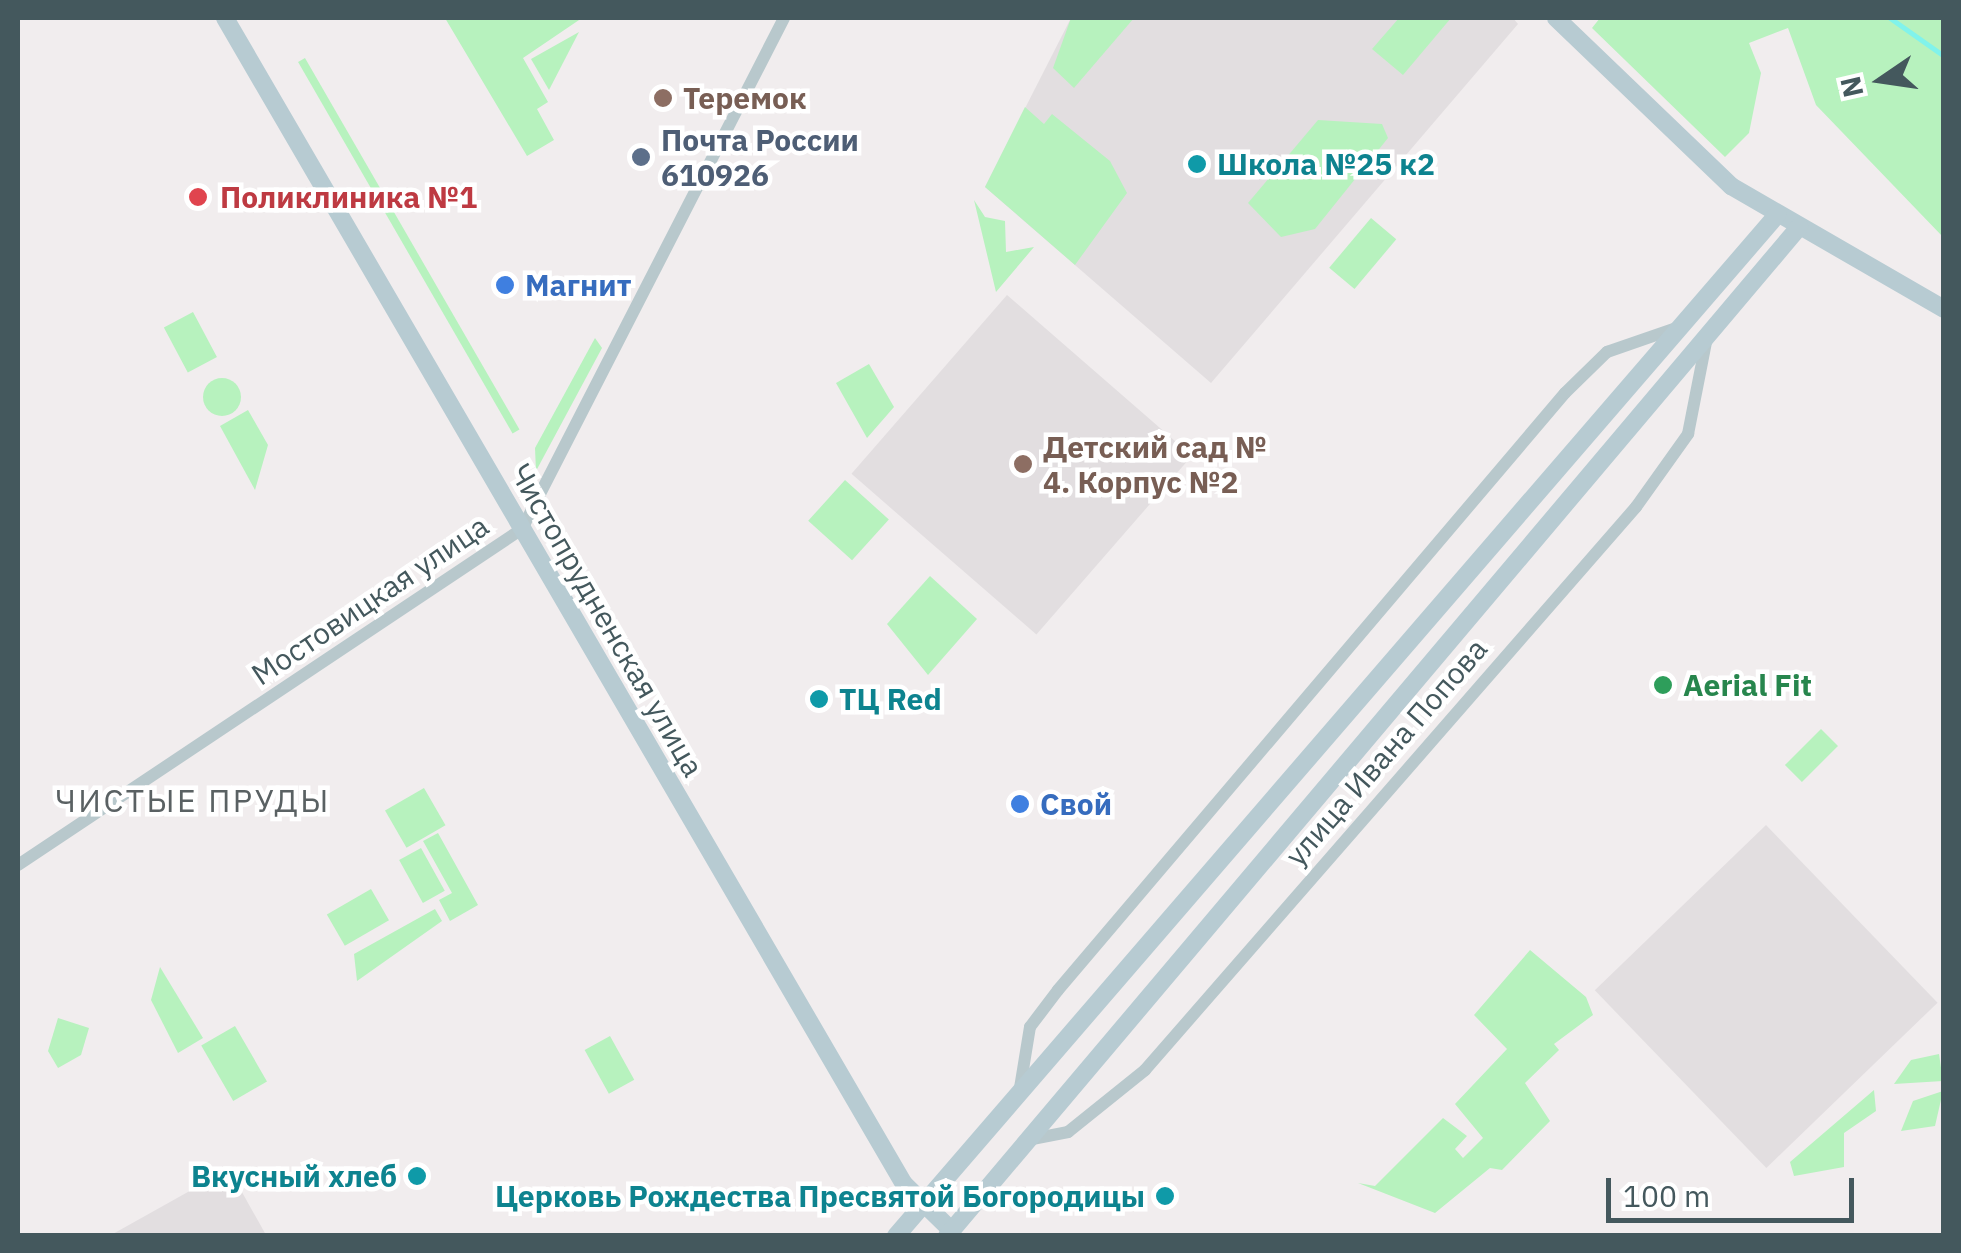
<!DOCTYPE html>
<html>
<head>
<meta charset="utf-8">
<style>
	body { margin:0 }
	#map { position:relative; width:1961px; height:1253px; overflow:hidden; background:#f1edee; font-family:"IBM Plex Sans",sans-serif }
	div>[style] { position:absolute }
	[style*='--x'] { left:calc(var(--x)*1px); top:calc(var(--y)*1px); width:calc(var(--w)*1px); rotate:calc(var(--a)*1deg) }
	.education>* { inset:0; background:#e2dee0; transform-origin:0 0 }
	.green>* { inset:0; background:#b7f2be; transform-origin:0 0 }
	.round { border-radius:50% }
	.stream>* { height:5px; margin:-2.5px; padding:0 2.5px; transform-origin:2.5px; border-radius:2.5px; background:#81f3eb }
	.street>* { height:12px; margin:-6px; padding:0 6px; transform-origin:6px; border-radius:6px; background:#b8c8cc }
	.secondary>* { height:18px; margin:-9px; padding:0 9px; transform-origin:9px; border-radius:9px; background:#b7cbd2 }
	.dots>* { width:28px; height:28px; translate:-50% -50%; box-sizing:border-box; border:5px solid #fff; border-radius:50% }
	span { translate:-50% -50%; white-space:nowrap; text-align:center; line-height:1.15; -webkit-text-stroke:9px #fff; paint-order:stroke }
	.education-label { font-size:30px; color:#785e54; font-weight:700 }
	.left { translate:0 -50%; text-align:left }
	.service-label { font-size:30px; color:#4e5e75; font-weight:700 }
	.culture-label { font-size:30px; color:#0d838f; font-weight:700 }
	.right { translate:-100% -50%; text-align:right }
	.health-label { font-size:30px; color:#be3a42; font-weight:700 }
	.shop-label { font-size:30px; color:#366cbe; font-weight:700 }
	.street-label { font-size:30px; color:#44585d }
	.leisure-label { font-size:30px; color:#27864d; font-weight:700 }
	.neighbourhood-label { font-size:32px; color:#5a6163; letter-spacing:2.5px }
	.frame { position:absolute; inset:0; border:20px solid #44585d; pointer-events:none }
	.north { position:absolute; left:1831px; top:30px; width:100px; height:100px; -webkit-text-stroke:8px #fff; paint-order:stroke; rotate:257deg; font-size:28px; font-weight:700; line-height:40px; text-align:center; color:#44585d }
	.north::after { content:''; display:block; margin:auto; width:35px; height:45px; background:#44585d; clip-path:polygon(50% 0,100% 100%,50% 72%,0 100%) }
	.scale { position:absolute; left:1606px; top:1178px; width:248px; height:45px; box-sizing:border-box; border:5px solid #44585d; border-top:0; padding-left:12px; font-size:30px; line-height:35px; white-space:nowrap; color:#44585d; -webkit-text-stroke:8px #fff; paint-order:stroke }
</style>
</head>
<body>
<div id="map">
	<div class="education">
		<i style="clip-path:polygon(1071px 18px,1513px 18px,1518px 24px,1211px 383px,985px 187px)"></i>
		<i style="left:1007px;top:295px;width:245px;height:237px;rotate:41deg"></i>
		<i style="left:1766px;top:825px;width:247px;height:238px;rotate:46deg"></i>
		<i style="clip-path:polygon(229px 1169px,266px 1235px,111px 1235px)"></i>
	</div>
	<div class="green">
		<i style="clip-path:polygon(445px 18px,582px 18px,523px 58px,548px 102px,537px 109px,554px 140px,527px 156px)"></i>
		<i style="clip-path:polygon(1071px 18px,1134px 18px,1074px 88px,1053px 68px)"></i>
		<i style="clip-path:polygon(1399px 18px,1451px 18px,1403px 75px,1372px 49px)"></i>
		<i style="clip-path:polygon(1600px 18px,1943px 18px,1943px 237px,1816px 105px,1788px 28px,1749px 43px,1761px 73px,1749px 133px,1725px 157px,1592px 28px)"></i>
		<i style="clip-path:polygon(579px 32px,549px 90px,531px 59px)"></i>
		<i style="left:305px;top:58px;width:429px;height:8px;rotate:60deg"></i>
		<i style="clip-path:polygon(1025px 107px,1044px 124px,1052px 114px,1110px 161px,1127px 193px,1075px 265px,985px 187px)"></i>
		<i style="clip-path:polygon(1318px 120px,1382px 124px,1388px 138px,1315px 229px,1281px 237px,1248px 203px)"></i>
		<i style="clip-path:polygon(974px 200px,985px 217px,1005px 221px,1006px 252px,1034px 247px,996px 292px)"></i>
		<i style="left:1371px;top:218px;width:33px;height:65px;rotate:40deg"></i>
		<i style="left:193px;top:312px;width:51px;height:33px;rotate:62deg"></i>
		<i style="clip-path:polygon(595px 338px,602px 348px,536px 471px,535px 448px)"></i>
		<i style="clip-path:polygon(869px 364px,894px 407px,867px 438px,836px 383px)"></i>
		<i class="round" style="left:203px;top:378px;width:38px;height:38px"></i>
		<i style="clip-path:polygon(248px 410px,268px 445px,255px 490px,220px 426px)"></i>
		<i style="left:845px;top:480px;width:59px;height:55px;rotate:42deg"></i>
		<i style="clip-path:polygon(930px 576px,977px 619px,928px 675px,887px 624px)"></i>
		<i style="left:1821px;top:729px;width:24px;height:51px;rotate:45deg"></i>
		<i style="left:424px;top:788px;width:43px;height:45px;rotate:60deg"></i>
		<i style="clip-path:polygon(438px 833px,478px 905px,450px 921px,439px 900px,452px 893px,423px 841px)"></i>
		<i style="left:421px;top:848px;width:49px;height:25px;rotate:61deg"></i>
		<i style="left:371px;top:889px;width:36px;height:51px;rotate:60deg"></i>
		<i style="clip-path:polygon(435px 909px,442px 921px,357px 981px,354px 954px)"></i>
		<i style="clip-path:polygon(1530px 950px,1586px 997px,1593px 1015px,1554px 1044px,1559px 1050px,1525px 1083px,1550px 1121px,1502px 1170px,1490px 1168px,1435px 1213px,1358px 1183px,1375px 1186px,1443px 1118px,1467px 1136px,1455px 1149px,1463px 1158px,1483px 1138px,1455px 1104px,1507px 1049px,1474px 1015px)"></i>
		<i style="clip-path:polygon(160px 967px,203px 1038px,178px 1053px,151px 1000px)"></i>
		<i style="clip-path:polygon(58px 1018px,89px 1028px,81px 1055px,58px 1068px,48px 1051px)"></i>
		<i style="left:235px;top:1026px;width:64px;height:39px;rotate:60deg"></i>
		<i style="left:610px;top:1036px;width:50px;height:29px;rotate:61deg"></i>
		<i style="clip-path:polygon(1939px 1054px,1943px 1081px,1894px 1084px,1911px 1060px)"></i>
		<i style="clip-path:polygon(1874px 1090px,1876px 1111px,1844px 1133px,1844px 1167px,1794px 1176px,1790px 1162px)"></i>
		<i style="clip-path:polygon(1943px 1091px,1935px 1126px,1901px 1131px,1913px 1101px)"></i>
	</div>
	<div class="stream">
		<i style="--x:1890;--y:18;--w:66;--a:35.1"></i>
	</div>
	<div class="street">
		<i style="--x:18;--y:865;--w:606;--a:-33.69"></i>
		<i style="--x:522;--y:529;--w:574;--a:-62.85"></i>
		<i style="--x:1019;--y:1094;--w:68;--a:-80.7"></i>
		<i style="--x:1030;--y:1027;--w:46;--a:-52.9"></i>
		<i style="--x:1058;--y:990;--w:783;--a:-49.66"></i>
		<i style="--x:1565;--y:393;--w:59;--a:-44.3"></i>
		<i style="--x:1607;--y:352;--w:79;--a:-19.1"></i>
		<i style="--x:1027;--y:1140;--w:42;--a:-11"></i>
		<i style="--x:1068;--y:1132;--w:99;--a:-38.8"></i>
		<i style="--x:1145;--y:1070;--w:747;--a:-48.91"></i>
		<i style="--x:1636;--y:507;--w:90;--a:-54.5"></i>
		<i style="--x:1688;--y:434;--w:99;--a:-78.9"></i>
	</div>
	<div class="secondary">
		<i style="--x:225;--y:18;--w:1349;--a:59.79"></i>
		<i style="--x:904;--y:1184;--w:66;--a:44.4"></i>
		<i style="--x:1556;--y:18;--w:243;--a:43.8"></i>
		<i style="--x:1731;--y:186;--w:246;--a:30"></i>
		<i style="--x:896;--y:1236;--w:1350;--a:-49.21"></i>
		<i style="--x:947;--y:1236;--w:1321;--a:-49.82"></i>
	</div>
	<div class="dots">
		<i style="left:663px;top:98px;background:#8d6e63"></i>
		<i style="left:641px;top:157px;background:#5c6f8a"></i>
		<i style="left:1197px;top:164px;background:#0f9aa8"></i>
		<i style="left:198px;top:197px;background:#e0444e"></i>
		<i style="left:505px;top:285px;background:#3f7fe0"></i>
		<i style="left:1023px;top:464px;background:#8d6e63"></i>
		<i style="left:1663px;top:685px;background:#2e9e5b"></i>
		<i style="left:819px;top:699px;background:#0f9aa8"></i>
		<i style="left:1020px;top:804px;background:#3f7fe0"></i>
		<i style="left:417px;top:1176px;background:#0f9aa8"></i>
		<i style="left:1165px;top:1196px;background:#0f9aa8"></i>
	</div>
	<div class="education-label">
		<span class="left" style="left:683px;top:98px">Теремок</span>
		<span class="left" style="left:1043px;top:464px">Детский сад №<br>4. Корпус №2</span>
	</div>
	<div class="service-label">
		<span class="left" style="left:661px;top:157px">Почта России<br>610926</span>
	</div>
	<div class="culture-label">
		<span class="left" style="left:1217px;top:164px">Школа №25 к2</span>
		<span class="left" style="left:839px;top:699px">ТЦ Red</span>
		<span class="right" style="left:397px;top:1176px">Вкусный хлеб</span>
		<span class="right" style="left:1145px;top:1196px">Церковь Рождества Пресвятой Богородицы</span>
	</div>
	<div class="health-label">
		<span class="left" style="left:220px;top:197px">Поликлиника №1</span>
	</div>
	<div class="shop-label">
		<span class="left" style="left:525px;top:285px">Магнит</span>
		<span class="left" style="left:1040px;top:804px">Свой</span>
	</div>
	<div class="street-label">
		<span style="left:370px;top:600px;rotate:-34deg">Мостовицкая улица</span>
		<span style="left:607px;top:620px;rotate:60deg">Чистопрудненская улица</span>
		<span style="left:1386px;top:752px;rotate:-49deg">улица Ивана Попова</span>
	</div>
	<div class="leisure-label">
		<span class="left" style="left:1683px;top:685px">Aerial Fit</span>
	</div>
	<div class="neighbourhood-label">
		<span style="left:193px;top:800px">ЧИСТЫЕ ПРУДЫ</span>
	</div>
	<div class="frame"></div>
	<div class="north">N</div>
	<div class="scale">100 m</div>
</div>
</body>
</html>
